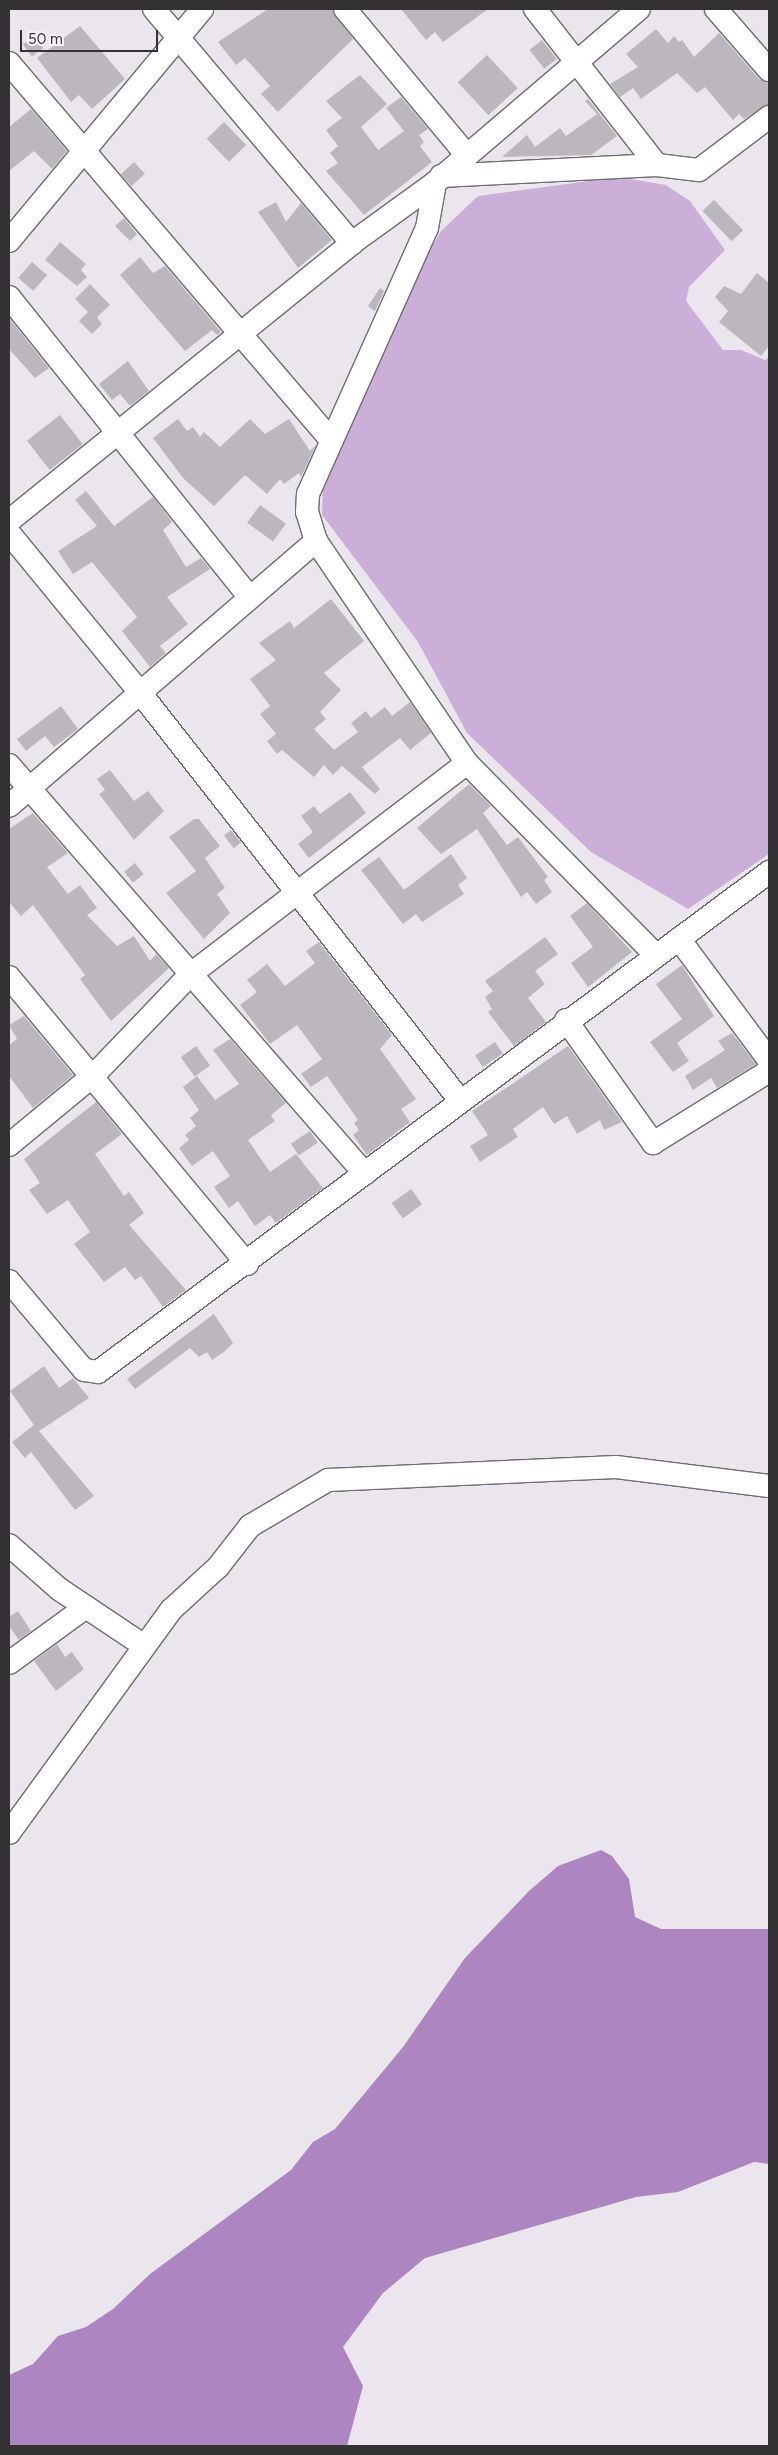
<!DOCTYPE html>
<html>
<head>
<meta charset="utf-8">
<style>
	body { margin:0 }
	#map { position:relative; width:778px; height:2455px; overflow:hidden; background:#ebe6ed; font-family:Figtree,sans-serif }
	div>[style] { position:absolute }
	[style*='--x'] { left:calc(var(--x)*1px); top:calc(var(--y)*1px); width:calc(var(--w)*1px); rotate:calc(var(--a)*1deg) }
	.green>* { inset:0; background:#cbafd9 }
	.water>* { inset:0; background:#ad85c1 }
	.building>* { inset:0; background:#bcb7be; transform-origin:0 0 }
	.roads { filter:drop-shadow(1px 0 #706c73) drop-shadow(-1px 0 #706c73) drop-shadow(0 1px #706c73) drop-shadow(0 -1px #706c73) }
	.minor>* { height:22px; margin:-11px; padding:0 11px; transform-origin:11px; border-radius:11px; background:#fff }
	span { translate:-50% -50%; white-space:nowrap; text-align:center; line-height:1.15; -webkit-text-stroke:5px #f8f3fa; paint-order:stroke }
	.frame { position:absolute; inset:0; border:10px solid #333134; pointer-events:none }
	.scale { position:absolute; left:20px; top:30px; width:138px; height:22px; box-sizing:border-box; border:2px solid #333134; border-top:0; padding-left:6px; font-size:15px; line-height:18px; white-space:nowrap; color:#333134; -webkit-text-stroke:4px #f8f3fa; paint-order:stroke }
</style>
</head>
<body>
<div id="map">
	<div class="green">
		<i style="clip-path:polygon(618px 177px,666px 185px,690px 201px,725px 250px,689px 287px,686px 301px,723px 350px,741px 350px,765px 360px,769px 357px,769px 854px,688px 909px,591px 852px,467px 733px,418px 642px,322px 515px,323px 481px,405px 291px,441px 231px,478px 196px)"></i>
	</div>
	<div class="water">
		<i style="clip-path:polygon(601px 1850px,612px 1856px,629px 1879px,635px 1917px,661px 1929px,769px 1929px,769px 2164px,754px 2162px,678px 2192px,636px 2197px,425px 2258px,383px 2293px,343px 2347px,363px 2386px,347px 2446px,9px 2446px,9px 2375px,33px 2364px,58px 2336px,86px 2327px,113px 2309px,150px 2274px,291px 2170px,313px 2142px,335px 2129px,403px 2047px,465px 1958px,529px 1891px,558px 1866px)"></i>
	</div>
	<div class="building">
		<i style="clip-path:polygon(268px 9px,332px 9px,353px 39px,278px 112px,261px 94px,270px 86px,245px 58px,236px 65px,218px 42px)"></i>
		<i style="clip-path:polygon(401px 9px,488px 9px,443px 42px,435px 32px,426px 40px)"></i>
		<i style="clip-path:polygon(80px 26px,125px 79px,92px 109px,79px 95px,71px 102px,37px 58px)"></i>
		<i style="clip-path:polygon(656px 29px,668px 43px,674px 36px,679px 42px,682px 40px,694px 57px,719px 33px,759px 79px,769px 84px,769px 104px,744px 119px,739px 114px,733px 120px,705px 87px,697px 93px,677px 73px,641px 99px,633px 88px,620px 97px,610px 84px,638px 67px,626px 54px)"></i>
		<i style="left:34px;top:36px;width:15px;height:14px;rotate:53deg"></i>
		<i style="left:542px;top:40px;width:24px;height:16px;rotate:52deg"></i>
		<i style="left:487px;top:55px;width:45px;height:40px;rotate:47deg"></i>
		<i style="clip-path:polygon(360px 75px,387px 104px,361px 127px,378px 150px,404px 131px,386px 108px,401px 97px,428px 129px,419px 135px,424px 142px,420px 146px,432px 162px,364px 215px,326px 171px,338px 163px,330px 153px,338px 146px,326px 130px,342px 118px,326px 101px)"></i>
		<i style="clip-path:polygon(588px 99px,617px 136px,591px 155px,502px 157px,527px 135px,535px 147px,560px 128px,566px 136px,597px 114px,585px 101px)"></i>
		<i style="clip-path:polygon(31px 109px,67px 151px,52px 169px,34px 151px,9px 171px,9px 127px)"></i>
		<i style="left:224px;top:122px;width:32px;height:24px;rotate:46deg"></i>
		<i style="left:134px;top:162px;width:16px;height:18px;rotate:47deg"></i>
		<i style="left:714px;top:200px;width:42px;height:16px;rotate:46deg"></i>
		<i style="clip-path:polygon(276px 202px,286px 222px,301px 203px,332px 240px,298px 268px,258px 212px)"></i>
		<i style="clip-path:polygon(124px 218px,137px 234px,130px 241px,115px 226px)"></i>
		<i style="clip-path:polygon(60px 242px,86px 264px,81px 270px,87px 277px,77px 286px,45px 260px)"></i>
		<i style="clip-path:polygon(140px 257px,153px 273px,165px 266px,221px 332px,217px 335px,212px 330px,185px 351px,120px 275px)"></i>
		<i style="left:32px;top:262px;width:20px;height:21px;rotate:41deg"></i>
		<i style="clip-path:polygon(757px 273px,769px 283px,769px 346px,761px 356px,719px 322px,728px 311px,715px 297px,724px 286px,741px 294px)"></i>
		<i style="clip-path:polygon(90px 284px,110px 305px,97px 317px,102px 324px,92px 334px,79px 321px,88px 312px,75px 299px)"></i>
		<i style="clip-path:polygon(380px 288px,384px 291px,375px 311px,368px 306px)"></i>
		<i style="clip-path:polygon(9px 318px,49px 368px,35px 378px,9px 349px)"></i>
		<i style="clip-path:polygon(128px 361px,149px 391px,130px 406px,120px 394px,112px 400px,99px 384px)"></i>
		<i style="left:60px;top:415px;width:37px;height:42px;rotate:52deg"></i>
		<i style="clip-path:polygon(178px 419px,187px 431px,193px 427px,200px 437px,204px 432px,220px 447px,250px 419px,265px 434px,289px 419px,310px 451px,316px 445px,301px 477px,299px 473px,284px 484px,280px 479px,267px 494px,245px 475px,214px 506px,183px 478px,153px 438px)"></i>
		<i style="clip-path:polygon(86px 491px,114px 526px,153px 497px,172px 522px,163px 530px,186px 567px,201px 558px,210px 569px,167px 597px,188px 624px,160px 646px,166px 653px,150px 667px,122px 631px,137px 617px,92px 562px,73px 574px,58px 551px,97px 526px,75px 500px)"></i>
		<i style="left:260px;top:505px;width:32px;height:22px;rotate:36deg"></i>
		<i style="clip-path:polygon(331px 599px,364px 641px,324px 673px,341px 690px,320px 712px,326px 719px,314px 729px,334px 750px,358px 732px,351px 723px,366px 711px,371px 718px,385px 707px,392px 716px,410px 702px,431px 733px,410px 750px,400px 738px,362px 767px,380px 789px,375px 794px,342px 766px,333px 775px,324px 765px,314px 777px,282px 750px,277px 754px,267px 741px,276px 734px,260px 714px,270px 706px,250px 679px,276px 660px,259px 643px,290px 621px,294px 628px)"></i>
		<i style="clip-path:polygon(61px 706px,78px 729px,54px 747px,45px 736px,26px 751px,17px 739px)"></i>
		<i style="clip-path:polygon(110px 770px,134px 801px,148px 791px,164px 811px,134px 840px,99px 794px,105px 790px,97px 779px)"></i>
		<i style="clip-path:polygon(469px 784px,491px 806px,483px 813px,507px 845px,518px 837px,548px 877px,544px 880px,552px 892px,536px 904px,527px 892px,521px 897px,477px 829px,441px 854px,417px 828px)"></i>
		<i style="clip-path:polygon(350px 792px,366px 813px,309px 858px,298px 844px,313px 832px,301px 816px,314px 806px,320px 814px)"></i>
		<i style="clip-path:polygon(33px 813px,68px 853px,47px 867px,68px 894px,80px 885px,97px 908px,87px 915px,117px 946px,134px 936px,150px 961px,156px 954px,169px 968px,111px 1021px,80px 979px,85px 975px,33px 905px,21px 916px,9px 902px,9px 829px)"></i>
		<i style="clip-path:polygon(194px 819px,199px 819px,220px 846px,205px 858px,225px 888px,217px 894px,230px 913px,204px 939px,166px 893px,196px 871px,169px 837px)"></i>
		<i style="left:231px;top:830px;width:16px;height:9px;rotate:52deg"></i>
		<i style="clip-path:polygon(451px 854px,467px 878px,458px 885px,464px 894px,422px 922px,416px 914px,403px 924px,361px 870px,379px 857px,404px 890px)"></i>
		<i style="left:135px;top:863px;width:14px;height:14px;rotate:51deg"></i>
		<i style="clip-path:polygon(587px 903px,632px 952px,588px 987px,571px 963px,593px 947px,570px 916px)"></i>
		<i style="clip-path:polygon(545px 937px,558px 954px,535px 971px,545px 984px,528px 998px,546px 1022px,514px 1046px,488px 1012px,492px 1009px,485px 997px,493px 991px,485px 981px)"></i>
		<i style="clip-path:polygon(319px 942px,392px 1035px,380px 1049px,416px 1099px,401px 1109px,410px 1122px,367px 1155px,353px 1135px,359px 1130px,354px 1123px,358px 1120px,327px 1076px,311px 1087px,301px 1074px,322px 1059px,297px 1025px,270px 1044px,240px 1005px,257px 992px,247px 980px,267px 964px,285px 986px,315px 963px,306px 951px)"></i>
		<i style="clip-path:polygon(682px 965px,714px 1016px,677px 1043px,689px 1061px,673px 1072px,650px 1042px,682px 1019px,656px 984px)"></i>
		<i style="clip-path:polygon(24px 1016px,73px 1075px,33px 1108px,9px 1076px,9px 1045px,17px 1039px,9px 1025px)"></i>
		<i style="clip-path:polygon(732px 1033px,756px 1064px,717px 1088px,711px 1078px,693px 1090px,685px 1076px,725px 1050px,718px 1041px)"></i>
		<i style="clip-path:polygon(230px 1039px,286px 1103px,271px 1115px,275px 1121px,248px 1140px,270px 1172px,296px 1154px,323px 1188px,276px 1223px,270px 1215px,255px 1226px,238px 1201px,229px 1208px,214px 1187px,230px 1176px,213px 1151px,192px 1166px,179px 1148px,189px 1140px,185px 1135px,196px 1126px,190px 1118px,199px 1110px,183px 1087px,197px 1076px,215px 1100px,239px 1084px,213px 1050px)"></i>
		<i style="left:495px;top:1042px;width:14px;height:24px;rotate:56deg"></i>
		<i style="left:196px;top:1046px;width:24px;height:19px;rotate:54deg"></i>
		<i style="clip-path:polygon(568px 1046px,622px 1122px,604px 1130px,600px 1120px,577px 1134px,567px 1116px,554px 1124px,543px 1107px,513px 1129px,518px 1137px,480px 1162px,470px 1146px,488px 1135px,472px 1111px)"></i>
		<i style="clip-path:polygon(96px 1102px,122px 1134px,95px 1154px,124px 1196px,129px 1192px,144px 1213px,129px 1225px,186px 1290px,163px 1307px,141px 1276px,135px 1280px,125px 1267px,104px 1282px,74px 1244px,90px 1232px,68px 1200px,47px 1214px,29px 1190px,40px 1183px,24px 1159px)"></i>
		<i style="left:310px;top:1131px;width:14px;height:23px;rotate:56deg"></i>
		<i style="left:411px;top:1189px;width:19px;height:24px;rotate:54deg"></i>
		<i style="clip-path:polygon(214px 1314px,233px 1343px,225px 1351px,212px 1360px,207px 1352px,199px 1357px,190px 1348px,135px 1389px,127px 1379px)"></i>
		<i style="clip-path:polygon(44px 1366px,59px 1388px,73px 1378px,89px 1398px,39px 1431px,94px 1496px,75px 1510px,31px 1452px,25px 1458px,12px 1442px,34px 1425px,10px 1391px)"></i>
		<i style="clip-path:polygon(18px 1611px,31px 1631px,19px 1640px,9px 1626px,9px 1617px)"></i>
		<i style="clip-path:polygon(57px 1644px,65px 1657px,72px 1652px,84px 1669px,56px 1691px,34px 1661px)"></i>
	</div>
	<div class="roads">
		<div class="minor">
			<i style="--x:154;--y:9;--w:307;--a:49.8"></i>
			<i style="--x:345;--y:9;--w:189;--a:50.2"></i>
			<i style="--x:535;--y:9;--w:198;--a:52"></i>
			<i style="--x:716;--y:9;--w:81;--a:49"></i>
			<i style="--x:9;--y:63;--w:494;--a:49.5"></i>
			<i style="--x:441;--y:176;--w:216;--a:-2.9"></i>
			<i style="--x:657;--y:165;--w:42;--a:6.8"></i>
			<i style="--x:699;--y:170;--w:88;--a:-37.1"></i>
			<i style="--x:9;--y:241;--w:302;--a:-50.2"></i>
			<i style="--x:9;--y:297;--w:384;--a:51.3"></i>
			<i style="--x:9;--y:521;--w:442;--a:-39"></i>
			<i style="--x:352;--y:243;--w:102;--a:-35.9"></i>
			<i style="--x:435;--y:183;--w:268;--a:-40.5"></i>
			<i style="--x:9;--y:533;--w:210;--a:50.6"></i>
			<i style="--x:142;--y:695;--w:514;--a:51.88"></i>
			<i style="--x:316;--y:541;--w:268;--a:55.8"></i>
			<i style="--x:467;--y:763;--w:269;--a:45.5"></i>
			<i style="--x:9;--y:765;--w:542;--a:48.96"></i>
			<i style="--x:9;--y:806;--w:406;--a:-40.8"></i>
			<i style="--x:316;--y:541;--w:30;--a:-107"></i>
			<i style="--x:307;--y:512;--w:18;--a:-87"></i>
			<i style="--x:308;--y:494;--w:291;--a:-65.9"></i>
			<i style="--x:427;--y:228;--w:46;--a:-79.9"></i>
			<i style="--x:679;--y:939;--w:151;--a:53.4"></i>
			<i style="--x:9;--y:977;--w:373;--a:50.3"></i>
			<i style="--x:566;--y:1020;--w:151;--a:54.7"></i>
			<i style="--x:653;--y:1143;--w:137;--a:-31.8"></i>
			<i style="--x:9;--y:1145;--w:110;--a:-39.5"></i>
			<i style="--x:94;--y:1075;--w:140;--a:-46.2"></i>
			<i style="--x:191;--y:974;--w:347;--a:-37.4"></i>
			<i style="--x:9;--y:1281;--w:116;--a:49.9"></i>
			<i style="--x:84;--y:1370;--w:14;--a:8"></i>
			<i style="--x:98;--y:1372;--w:837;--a:-36.69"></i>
			<i style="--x:9;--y:1545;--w:67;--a:41.3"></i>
			<i style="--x:59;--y:1589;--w:101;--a:33.7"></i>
			<i style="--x:9;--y:1663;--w:95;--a:-36"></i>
			<i style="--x:9;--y:1833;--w:276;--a:-54"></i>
			<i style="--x:171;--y:1610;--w:64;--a:-42.5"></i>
			<i style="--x:218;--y:1567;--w:52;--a:-52"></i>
			<i style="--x:250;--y:1526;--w:91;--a:-30.5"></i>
			<i style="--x:328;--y:1480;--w:288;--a:-2.6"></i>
			<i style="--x:616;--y:1467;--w:154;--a:7.1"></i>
		</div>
	</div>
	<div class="frame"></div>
	<div class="scale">50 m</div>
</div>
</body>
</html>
